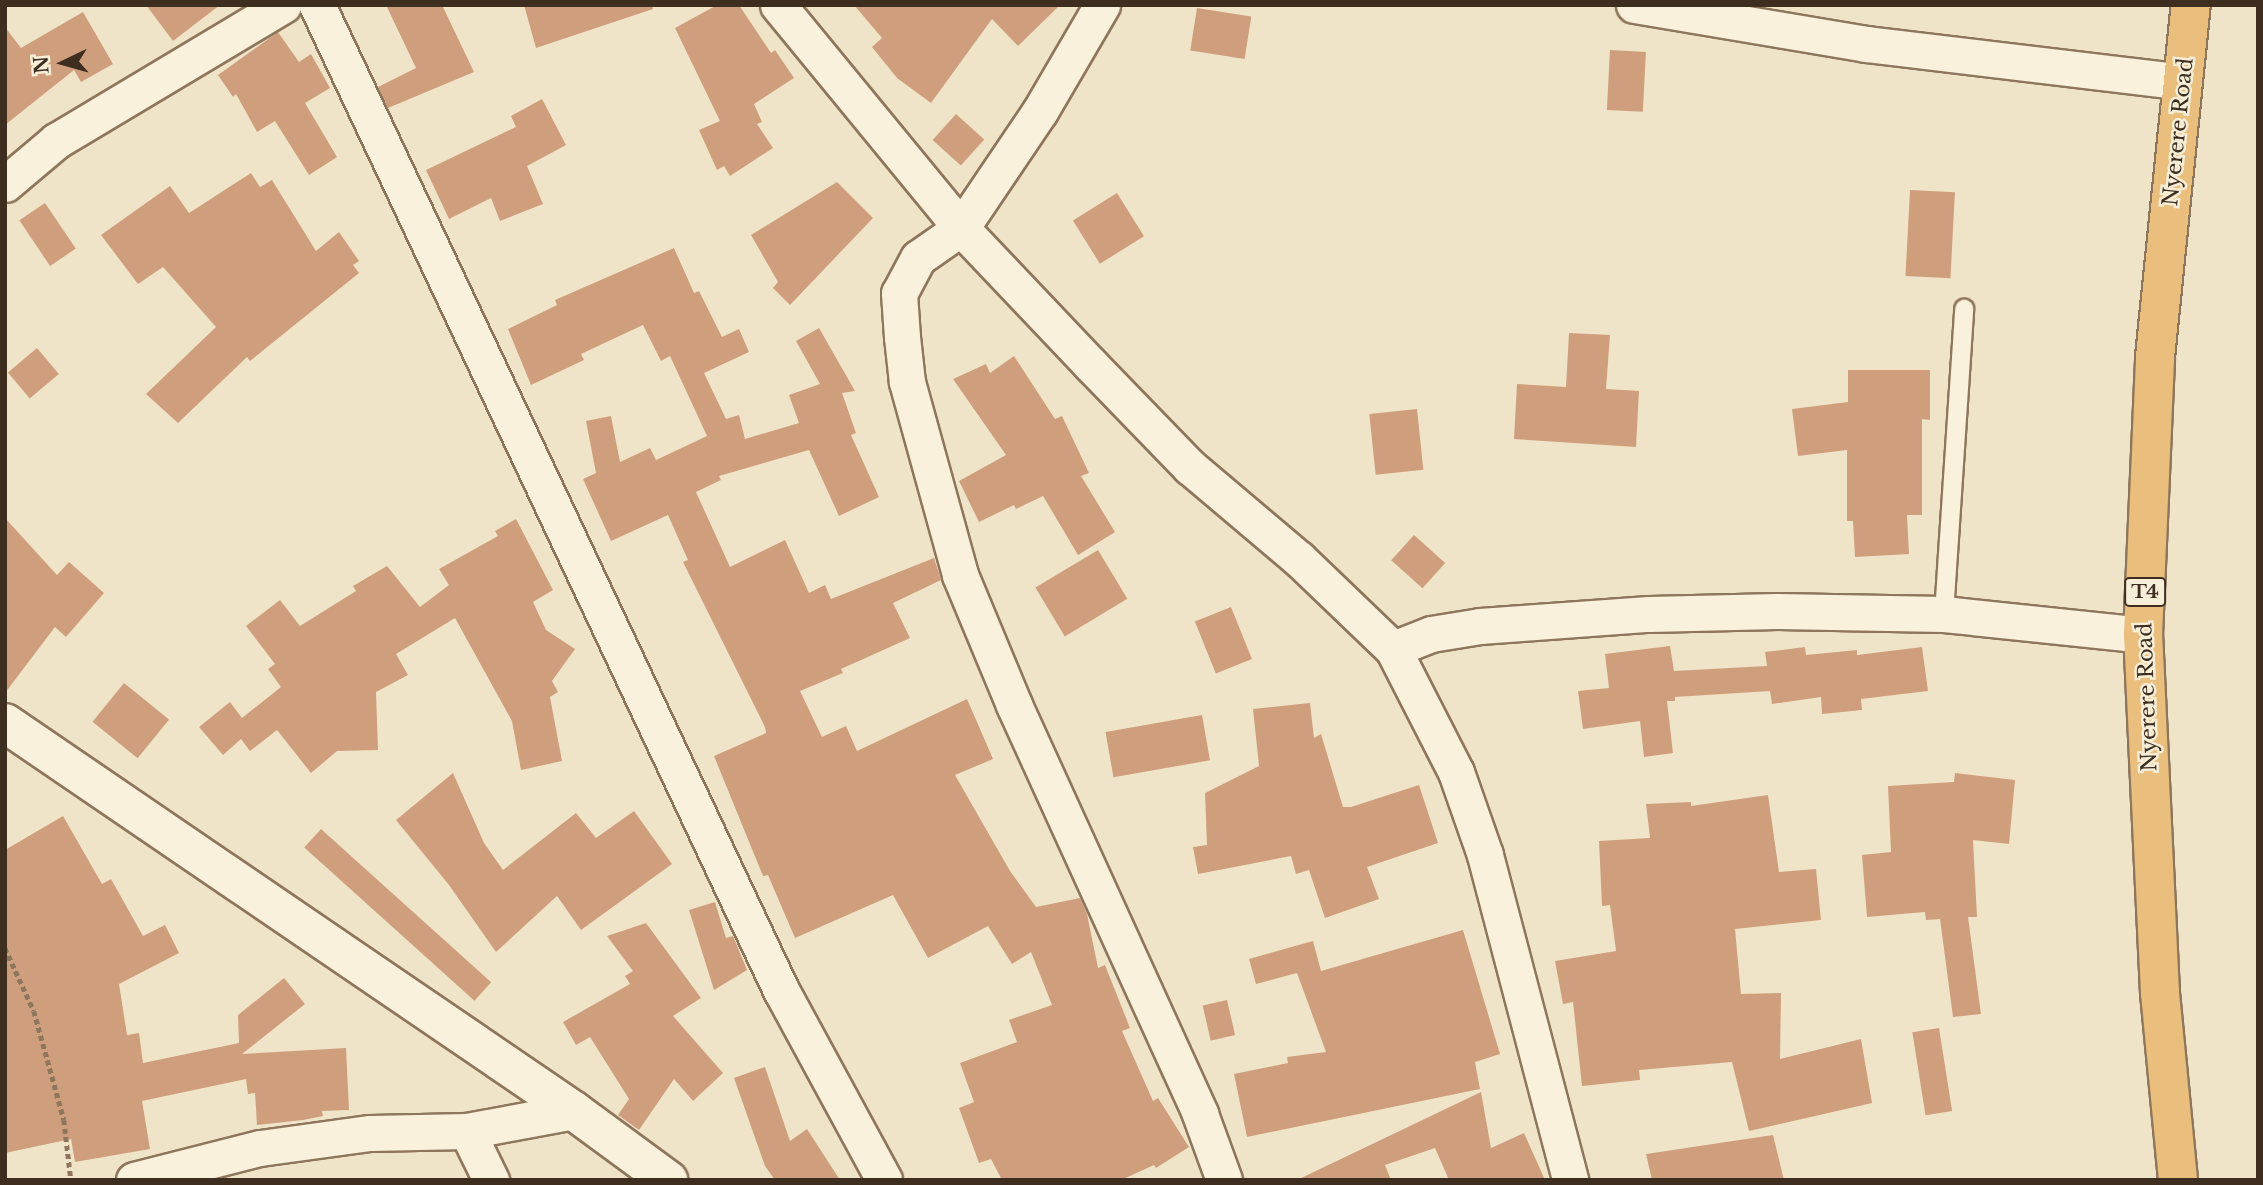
<!DOCTYPE html>
<html>
<head>
<meta charset="utf-8">
<style>
	body { margin:0 }
	#map { position:relative; width:2263px; height:1185px; overflow:hidden; background:#f0e4c8; font-family:"Libre Baskerville",serif }
	div>[style] { position:absolute }
	[style*='--x'] { left:calc(var(--x)*1px); top:calc(var(--y)*1px); width:calc(var(--w)*1px); rotate:calc(var(--a)*1deg) }
	.building>* { inset:0; background:#cf9f7d; transform-origin:0 0 }
	.path>* { height:4.5px; margin-top:-2.25px; transform-origin:0; background:repeating-linear-gradient(90deg,#8d765c 0 5px,transparent 0 8.5px) }
	.roads { filter:drop-shadow(2px 0 #8d765c) drop-shadow(-2px 0 #8d765c) drop-shadow(0 2px #8d765c) drop-shadow(0 -2px #8d765c) }
	.service>* { height:18px; margin:-9px; padding:0 9px; transform-origin:9px; border-radius:9px; background:#faf1dc }
	.minor>* { height:35px; margin:-17.5px; padding:0 17.5px; transform-origin:17.5px; border-radius:17.5px; background:#faf1dc }
	.secondary>* { height:38px; margin:-19px; padding:0 19px; transform-origin:19px; border-radius:19px; background:#faf1dc }
	.trunk>* { height:38px; margin:-19px; padding:0 19px; transform-origin:19px; border-radius:19px; background:#eabe7c }
	span { translate:-50% -50%; white-space:nowrap; text-align:center; line-height:1.15; -webkit-text-stroke:5px #f7eed8; paint-order:stroke }
	.shield-label span { padding:2px 5px; background:#f7eed8; border:2px solid; border-radius:5px; -webkit-text-stroke-width:0 }
	.shield-label { font-size:19px; color:#3d2e20; font-weight:700 }
	.street-label { font-size:21px; color:#3d2e20 }
	.frame { position:absolute; inset:0; border:7px solid #3d2e20; pointer-events:none }
	.north { position:absolute; left:28px; top:28px; width:70px; height:70px; -webkit-text-stroke:5px #f7eed8; paint-order:stroke; rotate:265deg; font-size:19px; font-weight:700; line-height:28px; text-align:center; color:#3d2e20 }
	.north::after { content:''; display:block; margin:auto; width:24px; height:32px; background:#3d2e20; clip-path:polygon(50% 0,100% 100%,50% 72%,0 100%) }
</style>
</head>
<body>
<div id="map">
	<div class="building">
		<i style="clip-path:polygon(146px 5px,220px 5px,173px 41px)"></i>
		<i style="clip-path:polygon(386px 5px,442px 5px,474px 72px,388px 108px,378px 87px,416px 68px)"></i>
		<i style="clip-path:polygon(524px 5px,652px 5px,653px 9px,536px 48px)"></i>
		<i style="clip-path:polygon(717px 5px,739px 5px,771px 53px,775px 50px,794px 78px,754px 104px,762px 122px,757px 124px,773px 148px,730px 176px,724px 166px,717px 170px,699px 130px,720px 121px,675px 28px)"></i>
		<i style="clip-path:polygon(854px 5px,1060px 5px,1018px 46px,992px 19px,931px 103px,897px 78px,872px 47px,882px 38px)"></i>
		<i style="left:1197px;top:8px;width:55px;height:43px;rotate:9deg"></i>
		<i style="clip-path:polygon(83px 12px,113px 64px,81px 82px,74px 70px,5px 125px,5px 27px,21px 48px)"></i>
		<i style="clip-path:polygon(278px 32px,299px 62px,311px 54px,330px 88px,305px 103px,337px 157px,309px 175px,275px 121px,257px 132px,236px 94px,233px 97px,218px 75px)"></i>
		<i style="left:1610px;top:50px;width:36px;height:60px;rotate:3deg"></i>
		<i style="clip-path:polygon(542px 99px,566px 145px,527px 166px,543px 204px,500px 221px,491px 198px,449px 219px,426px 170px,516px 127px,511px 116px)"></i>
		<i style="left:956px;top:114px;width:38px;height:35px;rotate:42deg"></i>
		<i style="clip-path:polygon(251px 173px,260px 187px,272px 180px,316px 251px,339px 232px,359px 261px,353px 265px,359px 273px,250px 361px,247px 357px,178px 423px,146px 394px,216px 327px,163px 267px,138px 284px,101px 235px,170px 186px,189px 213px)"></i>
		<i style="clip-path:polygon(837px 182px,873px 218px,790px 305px,773px 288px,778px 282px,751px 235px)"></i>
		<i style="left:1910px;top:190px;width:45px;height:86px;rotate:3deg"></i>
		<i style="left:1117px;top:193px;width:51px;height:52px;rotate:58deg"></i>
		<i style="left:45px;top:203px;width:55px;height:31px;rotate:56deg"></i>
		<i style="clip-path:polygon(674px 248px,694px 293px,699px 291px,722px 337px,739px 329px,749px 352px,704px 373px,726px 419px,739px 415px,745px 439px,799px 423px,789px 395px,820px 384px,796px 341px,819px 328px,855px 391px,842px 393px,856px 433px,851px 435px,879px 497px,839px 516px,809px 450px,719px 476px,721px 480px,696px 492px,730px 567px,785px 540px,809px 593px,825px 585px,831px 599px,934px 558px,941px 580px,893px 603px,910px 638px,841px 669px,843px 673px,800px 691px,822px 737px,846px 726px,857px 751px,967px 699px,993px 759px,955px 775px,1010px 871px,1036px 907px,1080px 898px,1087px 914px,1098px 968px,1105px 965px,1130px 1028px,1122px 1031px,1153px 1101px,1158px 1098px,1189px 1147px,1156px 1168px,1154px 1165px,1121px 1180px,1002px 1180px,991px 1159px,979px 1163px,959px 1108px,974px 1102px,960px 1063px,1017px 1042px,1009px 1020px,1052px 1005px,1031px 952px,1012px 964px,988px 926px,928px 958px,893px 895px,795px 938px,768px 875px,763px 876px,714px 756px,766px 733px,765px 727px,683px 562px,688px 560px,668px 515px,611px 541px,583px 479px,596px 473px,586px 421px,611px 416px,620px 462px,650px 448px,656px 460px,707px 436px,670px 356px,661px 361px,643px 325px,581px 354px,584px 360px,531px 385px,508px 329px,557px 305px,555px 300px)"></i>
		<i style="clip-path:polygon(1569px 333px,1610px 335px,1606px 389px,1639px 391px,1636px 447px,1514px 439px,1517px 384px,1566px 387px)"></i>
		<i style="left:37px;top:348px;width:34px;height:38px;rotate:50deg"></i>
		<i style="clip-path:polygon(1014px 356px,1055px 419px,1062px 416px,1089px 473px,1081px 476px,1115px 532px,1078px 555px,1043px 496px,1016px 509px,1014px 505px,979px 522px,959px 481px,1006px 455px,953px 379px,986px 364px,990px 373px)"></i>
		<i style="clip-path:polygon(1848px 370px,1930px 370px,1930px 420px,1922px 419px,1922px 515px,1907px 515px,1909px 554px,1855px 557px,1853px 521px,1847px 521px,1847px 450px,1798px 456px,1792px 409px,1848px 402px)"></i>
		<i style="left:1417px;top:409px;width:61px;height:48px;rotate:84deg"></i>
		<i style="clip-path:polygon(5px 518px,57px 575px,69px 562px,104px 593px,66px 637px,55px 627px,5px 693px)"></i>
		<i style="clip-path:polygon(516px 519px,553px 590px,533px 602px,546px 630px,575px 649px,552px 681px,558px 692px,550px 697px,562px 761px,521px 770px,512px 721px,455px 618px,396px 654px,408px 675px,376px 692px,378px 750px,337px 751px,311px 773px,277px 730px,250px 751px,241px 739px,223px 755px,199px 727px,230px 702px,242px 718px,281px 687px,268px 669px,275px 664px,246px 626px,280px 600px,300px 626px,356px 591px,353px 586px,387px 566px,420px 607px,449px 585px,439px 569px,498px 536px,495px 531px)"></i>
		<i style="left:1414px;top:535px;width:42px;height:34px;rotate:42deg"></i>
		<i style="left:1098px;top:550px;width:57px;height:73px;rotate:59deg"></i>
		<i style="left:1231px;top:607px;width:56px;height:39px;rotate:68deg"></i>
		<i style="clip-path:polygon(1670px 646px,1674px 671px,1767px 666px,1765px 652px,1805px 647px,1806px 655px,1857px 650px,1857px 655px,1922px 647px,1928px 691px,1861px 699px,1862px 710px,1822px 714px,1821px 697px,1772px 704px,1770px 691px,1675px 697px,1675px 701px,1667px 701px,1673px 753px,1644px 757px,1640px 721px,1583px 729px,1578px 691px,1609px 688px,1605px 654px)"></i>
		<i style="left:124px;top:683px;width:58px;height:50px;rotate:39deg"></i>
		<i style="clip-path:polygon(1310px 703px,1314px 738px,1321px 734px,1343px 807px,1351px 807px,1419px 785px,1438px 843px,1367px 867px,1379px 899px,1325px 918px,1309px 870px,1296px 874px,1291px 856px,1198px 874px,1193px 847px,1207px 845px,1205px 793px,1259px 766px,1253px 709px)"></i>
		<i style="left:1202px;top:715px;width:46px;height:98px;rotate:80deg"></i>
		<i style="clip-path:polygon(453px 773px,484px 843px,503px 870px,576px 813px,596px 838px,634px 811px,672px 864px,581px 930px,557px 896px,496px 952px,449px 885px,396px 820px)"></i>
		<i style="clip-path:polygon(1955px 773px,2015px 780px,2009px 844px,1973px 840px,1977px 917px,1968px 917px,1981px 1014px,1953px 1017px,1940px 919px,1926px 920px,1925px 912px,1867px 917px,1862px 855px,1891px 852px,1888px 786px,1954px 782px)"></i>
		<i style="clip-path:polygon(1768px 795px,1779px 872px,1816px 869px,1821px 920px,1735px 929px,1741px 994px,1781px 993px,1780px 1059px,1861px 1039px,1872px 1103px,1749px 1131px,1732px 1062px,1639px 1070px,1640px 1080px,1582px 1086px,1573px 1002px,1563px 1004px,1555px 961px,1616px 951px,1610px 905px,1602px 906px,1599px 841px,1650px 838px,1646px 804px,1691px 802px,1691px 806px)"></i>
		<i style="clip-path:polygon(63px 816px,102px 884px,111px 879px,143px 936px,165px 925px,179px 953px,119px 984px,127px 1035px,139px 1033px,143px 1063px,239px 1043px,238px 1015px,284px 978px,305px 1004px,242px 1054px,346px 1048px,349px 1110px,322px 1111px,323px 1116px,303px 1120px,257px 1125px,255px 1093px,248px 1094px,246px 1079px,142px 1101px,150px 1149px,75px 1162px,71px 1139px,5px 1153px,5px 850px)"></i>
		<i style="left:321px;top:829px;width:229px;height:25px;rotate:42deg"></i>
		<i style="clip-path:polygon(715px 902px,726px 938px,733px 936px,747px 970px,714px 990px,689px 910px)"></i>
		<i style="clip-path:polygon(646px 923px,701px 998px,673px 1016px,723px 1073px,693px 1101px,674px 1079px,639px 1130px,618px 1115px,629px 1099px,590px 1037px,576px 1045px,563px 1022px,630px 984px,625px 976px,633px 971px,607px 936px)"></i>
		<i style="clip-path:polygon(1463px 930px,1500px 1054px,1475px 1062px,1480px 1089px,1247px 1137px,1234px 1074px,1288px 1063px,1287px 1057px,1326px 1052px,1297px 973px,1256px 984px,1249px 959px,1313px 941px,1321px 971px)"></i>
		<i style="left:1227px;top:1000px;width:36px;height:25px;rotate:77deg"></i>
		<i style="left:1939px;top:1028px;width:84px;height:27px;rotate:81deg"></i>
		<i style="clip-path:polygon(765px 1067px,790px 1141px,807px 1129px,840px 1180px,775px 1180px,765px 1166px,734px 1078px)"></i>
		<i style="clip-path:polygon(1481px 1092px,1491px 1148px,1524px 1133px,1545px 1180px,1449px 1180px,1435px 1148px,1385px 1165px,1391px 1180px,1297px 1180px)"></i>
		<i style="clip-path:polygon(1773px 1135px,1784px 1180px,1652px 1180px,1646px 1154px)"></i>
	</div>
	<div class="path">
		<i style="--x:5;--y:948;--w:69;--a:65.3"></i>
		<i style="--x:34;--y:1011;--w:113;--a:74.6"></i>
		<i style="--x:64;--y:1120;--w:60;--a:83.3"></i>
	</div>
	<div class="roads">
		<div class="service">
			<i style="--x:1944;--y:614;--w:306;--a:-86.2"></i>
		</div>
		<div class="minor">
			<i style="--x:317;--y:5;--w:1089;--a:64.78"></i>
			<i style="--x:781;--y:990;--w:216;--a:61.5"></i>
			<i style="--x:778;--y:5;--w:288;--a:50.6"></i>
			<i style="--x:961;--y:228;--w:189;--a:46.5"></i>
			<i style="--x:1091;--y:365;--w:142;--a:45.9"></i>
			<i style="--x:1190;--y:467;--w:143;--a:40.2"></i>
			<i style="--x:1299;--y:559;--w:130;--a:43.8"></i>
			<i style="--x:1393;--y:649;--w:138;--a:62.9"></i>
			<i style="--x:1456;--y:772;--w:88;--a:70.7"></i>
			<i style="--x:1485;--y:855;--w:336;--a:75.3"></i>
			<i style="--x:1102;--y:5;--w:123;--a:120.3"></i>
			<i style="--x:1040;--y:111;--w:141;--a:124"></i>
			<i style="--x:961;--y:228;--w:52;--a:145.1"></i>
			<i style="--x:918;--y:258;--w:40;--a:118"></i>
			<i style="--x:899;--y:293;--w:44;--a:86.1"></i>
			<i style="--x:902;--y:337;--w:45;--a:83.7"></i>
			<i style="--x:907;--y:382;--w:200;--a:74.6"></i>
			<i style="--x:960;--y:575;--w:141;--a:67.4"></i>
			<i style="--x:1014;--y:705;--w:449;--a:65.5"></i>
			<i style="--x:1200;--y:1114;--w:70;--a:70"></i>
			<i style="--x:1634;--y:5;--w:235;--a:9.5"></i>
			<i style="--x:1866;--y:44;--w:319;--a:6.8"></i>
			<i style="--x:5;--y:184;--w:67;--a:-40.1"></i>
			<i style="--x:56;--y:141;--w:265;--a:-30.9"></i>
			<i style="--x:1393;--y:649;--w:41;--a:-21.5"></i>
			<i style="--x:1431;--y:634;--w:50;--a:-9.3"></i>
			<i style="--x:1480;--y:626;--w:169;--a:-4.1"></i>
			<i style="--x:1649;--y:614;--w:128;--a:-1.3"></i>
			<i style="--x:1777;--y:611;--w:167;--a:1"></i>
			<i style="--x:1944;--y:614;--w:200;--a:6"></i>
			<i style="--x:467;--y:1131;--w:55;--a:63.9"></i>
			<i style="--x:134;--y:1180;--w:130;--a:-14.3"></i>
			<i style="--x:260;--y:1148;--w:111;--a:-7.8"></i>
			<i style="--x:370;--y:1133;--w:97;--a:-1.2"></i>
			<i style="--x:467;--y:1131;--w:109;--a:-10.6"></i>
		</div>
		<div class="secondary">
			<i style="--x:5;--y:723;--w:689;--a:34.29"></i>
			<i style="--x:574;--y:1111;--w:117;--a:36.3"></i>
		</div>
		<div class="trunk">
			<i style="--x:2178;--y:1180;--w:188;--a:-95.5"></i>
			<i style="--x:2160;--y:993;--w:358;--a:-92.7"></i>
			<i style="--x:2143;--y:635;--w:278;--a:-87.5"></i>
			<i style="--x:2155;--y:357;--w:354;--a:-84.2"></i>
		</div>
	</div>
	<div class="shield-label">
		<span style="left:2145px;top:592px">T4</span>
	</div>
	<div class="street-label">
		<span style="left:2178px;top:132px;rotate:-84deg">Nyerere Road</span>
		<span style="left:2147px;top:697px;rotate:-92deg">Nyerere Road</span>
	</div>
	<div class="frame"></div>
	<div class="north">N</div>
</div>
</body>
</html>
